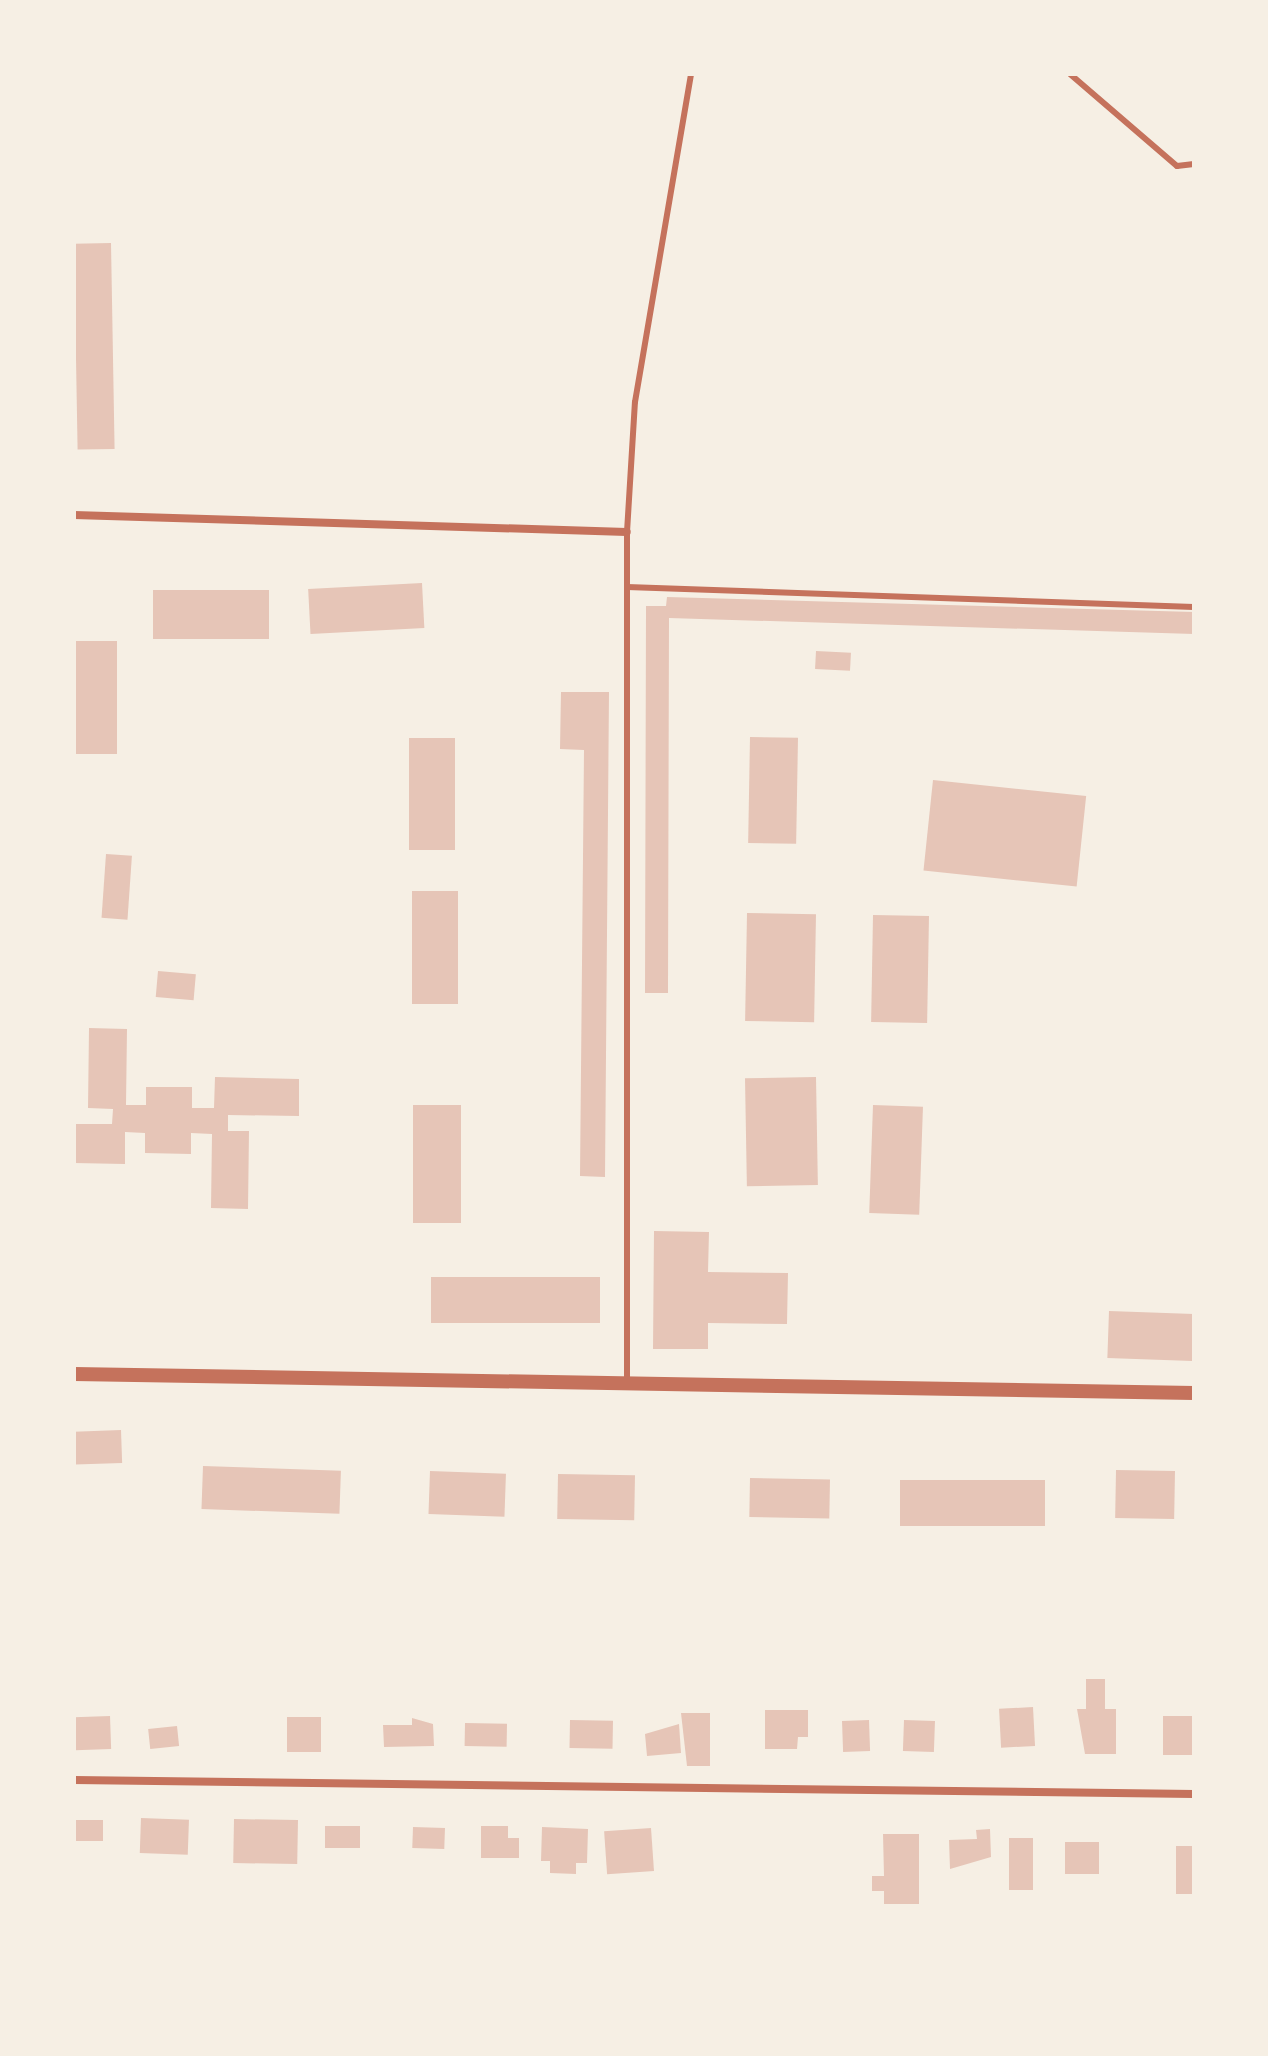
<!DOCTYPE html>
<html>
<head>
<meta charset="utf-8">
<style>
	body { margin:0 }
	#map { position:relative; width:1268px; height:2056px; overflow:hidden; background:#f6efe4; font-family:Helvetica,sans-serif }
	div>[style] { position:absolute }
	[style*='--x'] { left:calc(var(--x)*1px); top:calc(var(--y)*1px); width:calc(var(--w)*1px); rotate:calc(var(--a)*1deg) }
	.building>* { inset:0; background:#e6c5b7; transform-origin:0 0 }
	.service>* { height:6px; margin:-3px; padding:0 3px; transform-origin:3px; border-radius:3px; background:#c5725c }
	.minor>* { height:8px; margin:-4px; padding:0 4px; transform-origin:4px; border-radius:4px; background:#c5725c }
	.tertiary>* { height:14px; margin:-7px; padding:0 7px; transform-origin:7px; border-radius:7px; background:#c5725c }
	span { translate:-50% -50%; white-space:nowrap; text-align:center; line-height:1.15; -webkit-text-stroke:6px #f6efe4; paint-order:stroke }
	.frame { position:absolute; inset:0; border:76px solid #f6efe4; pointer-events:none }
</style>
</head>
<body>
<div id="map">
	<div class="building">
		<i style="left:111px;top:243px;width:206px;height:37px;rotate:89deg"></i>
		<i style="left:422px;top:583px;width:45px;height:114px;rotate:87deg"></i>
		<i style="left:153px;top:590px;width:116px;height:49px"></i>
		<i style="clip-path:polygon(667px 597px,1194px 612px,1194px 634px,669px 618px,668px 993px,645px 993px,646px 606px,666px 606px)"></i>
		<i style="left:74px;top:641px;width:43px;height:113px"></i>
		<i style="left:816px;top:651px;width:35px;height:18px;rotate:3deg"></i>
		<i style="clip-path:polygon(561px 692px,609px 692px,605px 1177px,580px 1176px,584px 750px,560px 749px)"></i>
		<i style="left:750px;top:737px;width:48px;height:106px;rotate:1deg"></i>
		<i style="left:409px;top:738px;width:46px;height:112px"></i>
		<i style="left:933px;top:780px;width:154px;height:91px;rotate:6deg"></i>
		<i style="left:106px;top:854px;width:26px;height:64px;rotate:4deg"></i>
		<i style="left:412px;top:891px;width:46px;height:113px"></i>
		<i style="left:747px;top:913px;width:69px;height:108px;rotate:1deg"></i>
		<i style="left:873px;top:915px;width:56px;height:107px;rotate:1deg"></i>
		<i style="left:158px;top:971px;width:38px;height:26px;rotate:5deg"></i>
		<i style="clip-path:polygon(89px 1028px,127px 1029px,126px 1105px,146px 1105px,146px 1087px,192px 1087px,192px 1108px,214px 1108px,215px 1077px,299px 1079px,299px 1116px,228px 1115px,228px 1131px,249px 1131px,248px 1209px,211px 1208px,212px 1134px,191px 1133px,191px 1154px,145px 1153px,145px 1133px,125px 1132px,125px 1164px,74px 1163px,74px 1124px,112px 1124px,113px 1109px,88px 1108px)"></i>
		<i style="left:816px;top:1077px;width:108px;height:71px;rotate:89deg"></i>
		<i style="left:413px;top:1105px;width:48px;height:118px"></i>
		<i style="left:873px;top:1105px;width:50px;height:108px;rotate:2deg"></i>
		<i style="clip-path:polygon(654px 1231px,709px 1232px,708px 1272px,788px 1273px,787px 1324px,708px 1323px,708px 1349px,653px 1349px)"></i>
		<i style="left:431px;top:1277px;width:169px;height:46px"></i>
		<i style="left:1109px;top:1311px;width:85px;height:47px;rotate:2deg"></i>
		<i style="left:121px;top:1430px;width:33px;height:47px;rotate:88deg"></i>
		<i style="left:203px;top:1466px;width:138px;height:43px;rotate:2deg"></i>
		<i style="left:1116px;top:1470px;width:59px;height:48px;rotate:1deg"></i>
		<i style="left:430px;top:1471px;width:76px;height:43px;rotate:2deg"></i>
		<i style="left:558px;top:1474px;width:77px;height:45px;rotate:1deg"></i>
		<i style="left:750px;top:1478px;width:80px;height:39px;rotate:1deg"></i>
		<i style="left:900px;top:1480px;width:145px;height:46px"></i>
		<i style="clip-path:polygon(1086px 1679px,1105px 1679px,1105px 1709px,1116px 1709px,1116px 1754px,1085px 1754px,1077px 1709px,1086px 1709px)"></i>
		<i style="left:1033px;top:1707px;width:39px;height:34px;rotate:87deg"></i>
		<i style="clip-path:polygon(765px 1710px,808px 1710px,808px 1737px,798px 1737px,797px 1749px,765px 1749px)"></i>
		<i style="clip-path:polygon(681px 1713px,710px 1713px,710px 1766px,687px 1766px)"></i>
		<i style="left:110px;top:1716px;width:33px;height:36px;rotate:88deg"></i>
		<i style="left:1163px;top:1716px;width:31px;height:39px"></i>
		<i style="left:287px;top:1717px;width:34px;height:35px"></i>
		<i style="clip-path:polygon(412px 1718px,433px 1724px,434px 1746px,384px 1747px,383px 1725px,412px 1725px)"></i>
		<i style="left:570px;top:1720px;width:43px;height:28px;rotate:1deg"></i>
		<i style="left:869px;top:1720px;width:31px;height:27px;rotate:88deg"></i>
		<i style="left:904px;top:1720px;width:31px;height:31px;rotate:2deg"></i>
		<i style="left:465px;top:1723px;width:42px;height:23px;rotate:1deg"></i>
		<i style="clip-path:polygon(679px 1724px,681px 1753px,647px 1756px,645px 1734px)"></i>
		<i style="left:177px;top:1726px;width:20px;height:29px;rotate:84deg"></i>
		<i style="left:141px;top:1818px;width:48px;height:35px;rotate:2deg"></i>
		<i style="left:234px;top:1819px;width:64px;height:44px;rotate:1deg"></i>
		<i style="left:103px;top:1820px;width:21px;height:29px;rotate:90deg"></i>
		<i style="left:325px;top:1826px;width:35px;height:22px"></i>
		<i style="clip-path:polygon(481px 1826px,508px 1826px,508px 1838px,519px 1838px,519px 1858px,481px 1858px)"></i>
		<i style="left:413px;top:1827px;width:32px;height:21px;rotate:2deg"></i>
		<i style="clip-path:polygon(542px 1827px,588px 1829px,587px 1863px,576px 1863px,576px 1874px,550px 1873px,550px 1861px,541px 1861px)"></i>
		<i style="left:651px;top:1828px;width:43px;height:47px;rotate:86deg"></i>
		<i style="clip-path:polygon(990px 1829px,991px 1857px,950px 1869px,949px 1840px,977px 1839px,976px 1830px)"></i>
		<i style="clip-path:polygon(883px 1834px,919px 1834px,919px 1904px,884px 1904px,884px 1891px,872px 1891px,872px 1876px,884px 1876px)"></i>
		<i style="left:1009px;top:1838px;width:24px;height:52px"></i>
		<i style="left:1065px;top:1842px;width:34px;height:32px"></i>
		<i style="left:1176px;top:1846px;width:18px;height:48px"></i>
	</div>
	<div class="service">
		<i style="--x:1070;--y:74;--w:141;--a:40.7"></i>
		<i style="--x:1177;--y:166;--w:17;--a:-7"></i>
		<i style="--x:627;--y:587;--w:567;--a:2.02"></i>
		<i style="--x:627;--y:1379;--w:847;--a:-90"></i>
		<i style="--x:627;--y:532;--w:130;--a:-86.5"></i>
		<i style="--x:635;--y:402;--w:333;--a:-80.3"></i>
	</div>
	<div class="minor">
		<i style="--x:74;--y:515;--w:553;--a:1.76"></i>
		<i style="--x:74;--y:1780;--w:1120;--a:0.72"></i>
	</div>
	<div class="tertiary">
		<i style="--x:74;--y:1374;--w:1120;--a:0.97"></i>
	</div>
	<div class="frame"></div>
</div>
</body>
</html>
